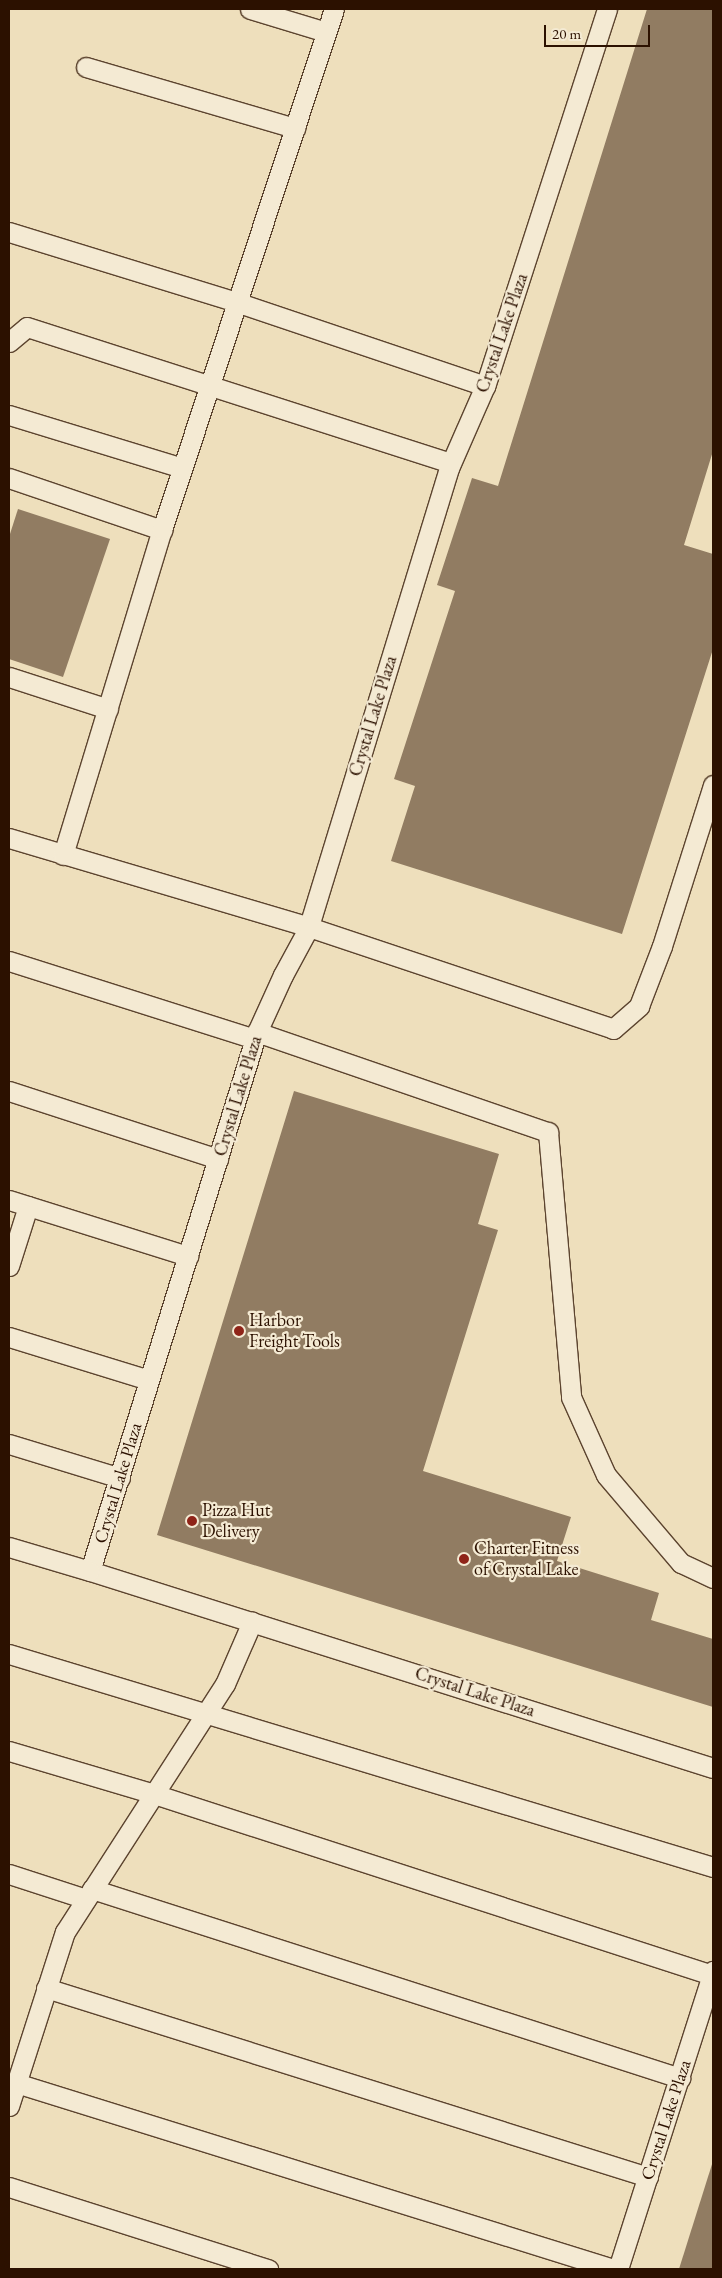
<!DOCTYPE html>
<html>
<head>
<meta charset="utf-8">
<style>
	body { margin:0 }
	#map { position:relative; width:722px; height:2278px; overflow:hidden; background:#eedfbc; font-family:"EB Garamond",serif }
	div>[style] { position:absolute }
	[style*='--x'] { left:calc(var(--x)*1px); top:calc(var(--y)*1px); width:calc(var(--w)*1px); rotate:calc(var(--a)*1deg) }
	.building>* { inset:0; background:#917c62 }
	.roads { filter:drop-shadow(1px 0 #5c442f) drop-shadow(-1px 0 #5c442f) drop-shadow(0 1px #5c442f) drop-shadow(0 -1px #5c442f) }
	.service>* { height:19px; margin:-9.5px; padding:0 9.5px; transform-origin:9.5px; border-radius:9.5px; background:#f4ead3 }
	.dots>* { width:14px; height:14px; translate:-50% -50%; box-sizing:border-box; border:2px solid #f4ead3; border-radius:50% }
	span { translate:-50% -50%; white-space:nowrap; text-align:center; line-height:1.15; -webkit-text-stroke:4.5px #f4ead3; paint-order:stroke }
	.street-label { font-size:18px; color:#2c1100 }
	.poi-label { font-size:18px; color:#2c1100 }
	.left { translate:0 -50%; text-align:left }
	.frame { position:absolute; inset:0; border:10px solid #2c1100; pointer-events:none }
	.scale { position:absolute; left:544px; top:25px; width:106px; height:22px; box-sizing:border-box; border:2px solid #2c1100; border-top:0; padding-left:6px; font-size:15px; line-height:18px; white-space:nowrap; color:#2c1100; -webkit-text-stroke:4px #f4ead3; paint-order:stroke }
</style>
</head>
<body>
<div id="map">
	<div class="building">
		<i style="clip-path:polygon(647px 9px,713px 9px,713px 451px,684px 545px,713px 554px,713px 649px,622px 934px,391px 861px,415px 786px,394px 779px,455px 591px,437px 585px,472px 478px,498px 486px)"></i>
		<i style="clip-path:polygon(18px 509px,110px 539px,63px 677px,9px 659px,9px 537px)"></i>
		<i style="clip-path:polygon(294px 1091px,499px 1154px,478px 1224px,498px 1230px,423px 1471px,571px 1517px,557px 1561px,659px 1593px,651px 1620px,713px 1639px,713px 1707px,157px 1535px)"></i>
		<i style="clip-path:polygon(713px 2161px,713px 2269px,679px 2269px)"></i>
	</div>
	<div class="roads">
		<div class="service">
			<i style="--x:250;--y:9;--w:79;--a:16.8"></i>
			<i style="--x:607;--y:9;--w:396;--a:107.9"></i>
			<i style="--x:485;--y:386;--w:90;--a:113.7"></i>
			<i style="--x:449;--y:468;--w:480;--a:107"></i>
			<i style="--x:309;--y:927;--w:55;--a:118.4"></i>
			<i style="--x:283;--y:975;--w:63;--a:114.5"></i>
			<i style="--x:257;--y:1032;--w:564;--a:107.21"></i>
			<i style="--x:90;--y:1571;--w:653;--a:17.55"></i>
			<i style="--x:86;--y:67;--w:218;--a:16.3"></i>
			<i style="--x:9;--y:232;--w:238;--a:17.1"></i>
			<i style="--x:236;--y:302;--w:263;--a:18.6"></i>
			<i style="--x:9;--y:342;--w:23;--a:-40"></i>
			<i style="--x:27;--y:327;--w:445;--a:17.8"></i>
			<i style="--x:9;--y:415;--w:181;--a:17"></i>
			<i style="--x:9;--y:478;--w:162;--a:18.8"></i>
			<i style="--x:9;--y:677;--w:104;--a:17.9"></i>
			<i style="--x:9;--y:838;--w:313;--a:16.5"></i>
			<i style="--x:309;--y:927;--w:321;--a:18.5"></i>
			<i style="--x:613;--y:1029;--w:35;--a:-41"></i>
			<i style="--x:639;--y:1006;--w:64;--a:-69"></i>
			<i style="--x:662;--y:946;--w:169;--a:-72.4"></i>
			<i style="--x:63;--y:855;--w:340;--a:-73.1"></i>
			<i style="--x:162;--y:530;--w:549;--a:-71.73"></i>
			<i style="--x:9;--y:961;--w:258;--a:17.6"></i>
			<i style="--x:257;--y:1032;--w:308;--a:19"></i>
			<i style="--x:548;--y:1132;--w:266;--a:85"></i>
			<i style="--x:571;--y:1397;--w:85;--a:65.8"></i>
			<i style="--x:606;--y:1475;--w:116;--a:49.6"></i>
			<i style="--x:681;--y:1563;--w:35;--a:25"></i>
			<i style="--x:9;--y:1091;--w:220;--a:18"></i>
			<i style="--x:9;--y:1200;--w:188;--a:17.4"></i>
			<i style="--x:9;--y:1266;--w:63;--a:-72.4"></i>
			<i style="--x:9;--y:1337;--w:146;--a:17.1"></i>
			<i style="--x:9;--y:1444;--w:116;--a:17"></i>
			<i style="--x:9;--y:1547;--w:84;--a:16.5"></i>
			<i style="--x:9;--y:1654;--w:736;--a:16.83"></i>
			<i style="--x:9;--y:1751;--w:151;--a:16.5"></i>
			<i style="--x:154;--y:1794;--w:587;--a:17.97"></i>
			<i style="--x:9;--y:1874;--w:81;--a:18"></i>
			<i style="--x:92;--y:1889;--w:618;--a:17.82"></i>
			<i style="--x:46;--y:1988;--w:631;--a:17.43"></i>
			<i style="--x:16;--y:2083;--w:625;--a:17.3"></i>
			<i style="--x:9;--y:2106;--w:183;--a:-72.2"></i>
			<i style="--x:65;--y:1932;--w:295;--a:-57.2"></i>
			<i style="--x:225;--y:1684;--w:68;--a:-66.5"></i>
			<i style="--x:9;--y:2187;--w:272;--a:17.6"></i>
			<i style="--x:618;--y:2269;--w:313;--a:-72.3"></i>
		</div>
	</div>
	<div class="dots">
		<i style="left:239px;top:1331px;background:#8f2418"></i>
		<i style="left:192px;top:1521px;background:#8f2418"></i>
		<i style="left:464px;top:1559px;background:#8f2418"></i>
	</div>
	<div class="street-label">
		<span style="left:502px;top:333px;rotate:-71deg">Crystal Lake Plaza</span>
		<span style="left:373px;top:716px;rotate:-73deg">Crystal Lake Plaza</span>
		<span style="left:238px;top:1096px;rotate:-73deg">Crystal Lake Plaza</span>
		<span style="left:118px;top:1483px;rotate:-73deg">Crystal Lake Plaza</span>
		<span style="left:475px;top:1692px;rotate:18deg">Crystal Lake Plaza</span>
		<span style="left:666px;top:2120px;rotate:-72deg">Crystal Lake Plaza</span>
	</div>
	<div class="poi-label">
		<span class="left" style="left:249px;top:1331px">Harbor<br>Freight Tools</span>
		<span class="left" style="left:202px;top:1521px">Pizza Hut<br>Delivery</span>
		<span class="left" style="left:474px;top:1559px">Charter Fitness<br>of Crystal Lake</span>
	</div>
	<div class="frame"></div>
	<div class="scale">20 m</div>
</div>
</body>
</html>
